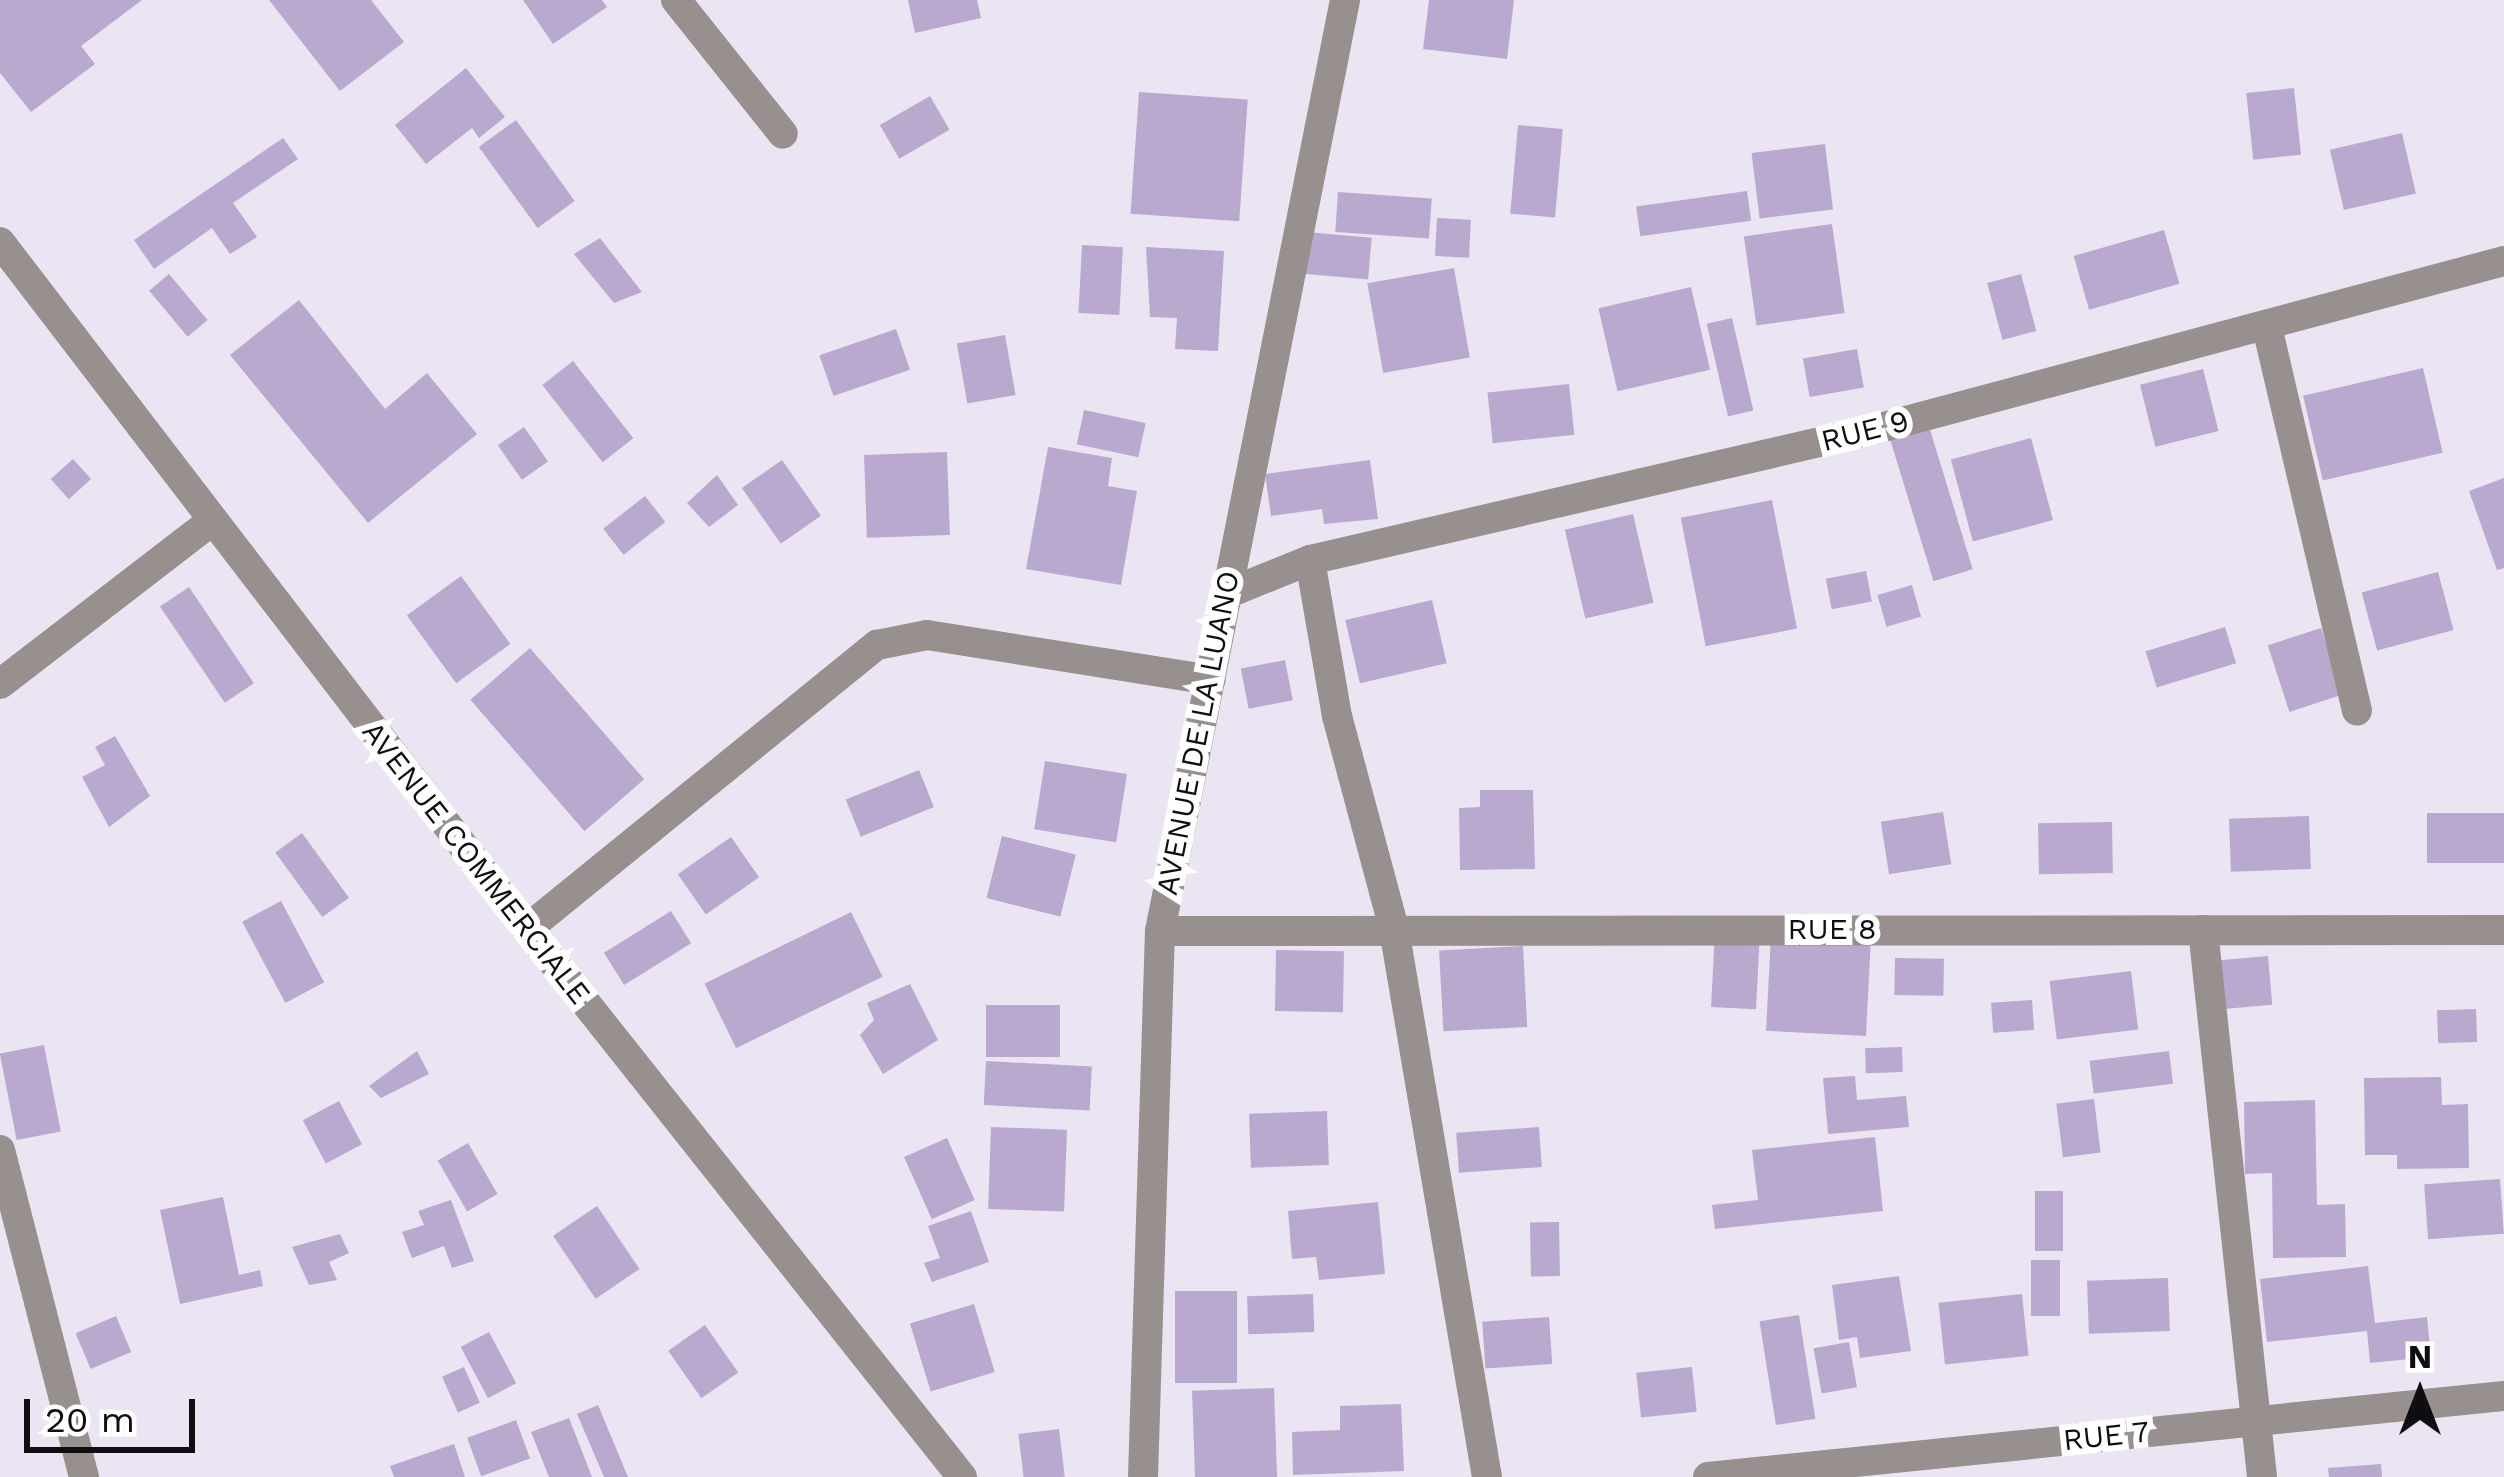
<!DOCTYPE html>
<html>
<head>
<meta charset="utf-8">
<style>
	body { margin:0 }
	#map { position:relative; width:2504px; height:1477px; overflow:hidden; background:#ebe5f3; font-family:"Work Sans",sans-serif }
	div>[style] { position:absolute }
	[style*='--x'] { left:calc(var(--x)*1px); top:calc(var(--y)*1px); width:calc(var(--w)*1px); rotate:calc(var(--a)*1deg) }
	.building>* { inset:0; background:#baa9cf; transform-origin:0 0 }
	.street>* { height:30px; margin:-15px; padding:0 15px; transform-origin:15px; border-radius:15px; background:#97908f }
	span { translate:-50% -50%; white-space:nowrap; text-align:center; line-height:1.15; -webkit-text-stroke:12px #fff; paint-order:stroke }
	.street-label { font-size:30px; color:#0f0d12 }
	.north { position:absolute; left:2360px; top:1333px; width:120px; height:120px; -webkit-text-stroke:9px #fff; paint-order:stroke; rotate:0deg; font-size:33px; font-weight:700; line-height:48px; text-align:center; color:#0f0d12 }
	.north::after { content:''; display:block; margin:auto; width:42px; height:54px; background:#0f0d12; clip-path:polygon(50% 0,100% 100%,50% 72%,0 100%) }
	.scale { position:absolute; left:24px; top:1399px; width:171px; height:54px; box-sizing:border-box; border:6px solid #0f0d12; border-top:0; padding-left:15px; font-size:36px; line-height:42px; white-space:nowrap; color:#0f0d12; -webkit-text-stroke:9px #fff; paint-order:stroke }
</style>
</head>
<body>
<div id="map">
	<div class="building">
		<i style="clip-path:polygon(0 0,142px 0,81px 46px,95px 64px,31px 112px,0 73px)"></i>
		<i style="clip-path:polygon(269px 0,371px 0,404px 42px,340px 91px)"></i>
		<i style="clip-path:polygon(523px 0,602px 0,607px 7px,553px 44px)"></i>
		<i style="clip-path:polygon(908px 0,977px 0,981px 18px,915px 33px)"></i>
		<i style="clip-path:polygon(1429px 0,1514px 0,1507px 59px,1423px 49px)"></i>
		<i style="clip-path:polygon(466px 68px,505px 117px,479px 138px,472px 128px,426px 164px,395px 125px)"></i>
		<i style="left:2294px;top:88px;width:67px;height:48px;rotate:84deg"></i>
		<i style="left:1139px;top:92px;width:109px;height:122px;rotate:4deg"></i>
		<i style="left:930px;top:96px;width:39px;height:58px;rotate:60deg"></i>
		<i style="left:516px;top:120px;width:100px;height:46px;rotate:54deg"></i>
		<i style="left:1518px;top:125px;width:45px;height:89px;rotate:5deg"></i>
		<i style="left:2402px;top:133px;width:62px;height:74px;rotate:77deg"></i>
		<i style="clip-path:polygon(283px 138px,298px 159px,233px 203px,257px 237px,230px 254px,212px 228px,154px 269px,134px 240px)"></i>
		<i style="left:1825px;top:144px;width:66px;height:74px;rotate:83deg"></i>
		<i style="left:1747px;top:191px;width:30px;height:112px;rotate:82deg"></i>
		<i style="left:1338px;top:192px;width:94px;height:40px;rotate:4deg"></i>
		<i style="left:1437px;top:218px;width:34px;height:38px;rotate:3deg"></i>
		<i style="left:1832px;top:224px;width:90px;height:89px;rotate:82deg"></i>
		<i style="left:2164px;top:230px;width:56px;height:94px;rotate:74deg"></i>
		<i style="left:1307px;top:232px;width:65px;height:42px;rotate:5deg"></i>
		<i style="clip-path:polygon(600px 238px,642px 292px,614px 303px,574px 254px)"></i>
		<i style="left:1082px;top:245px;width:41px;height:68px;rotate:3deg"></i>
		<i style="clip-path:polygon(1146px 247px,1224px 251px,1218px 351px,1175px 349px,1177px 318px,1150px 317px)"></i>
		<i style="left:1454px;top:268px;width:91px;height:88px;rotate:80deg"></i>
		<i style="left:169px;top:274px;width:60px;height:26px;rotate:50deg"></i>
		<i style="left:2021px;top:274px;width:59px;height:35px;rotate:75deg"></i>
		<i style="left:1691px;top:287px;width:85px;height:95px;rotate:77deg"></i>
		<i style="clip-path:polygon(299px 300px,385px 409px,427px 373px,477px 434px,368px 523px,230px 355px)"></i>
		<i style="left:1732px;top:318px;width:95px;height:26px;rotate:77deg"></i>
		<i style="left:896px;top:329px;width:43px;height:81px;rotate:71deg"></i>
		<i style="left:1005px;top:335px;width:61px;height:49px;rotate:80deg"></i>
		<i style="left:1857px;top:349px;width:39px;height:55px;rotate:80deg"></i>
		<i style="left:573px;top:361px;width:98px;height:39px;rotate:52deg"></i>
		<i style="left:2423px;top:368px;width:87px;height:123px;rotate:77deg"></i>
		<i style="left:2203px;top:369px;width:64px;height:65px;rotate:76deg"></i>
		<i style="left:1569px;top:384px;width:51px;height:82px;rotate:84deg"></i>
		<i style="left:1084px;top:410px;width:63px;height:35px;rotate:12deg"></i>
		<i style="left:1928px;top:423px;width:153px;height:41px;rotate:73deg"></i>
		<i style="left:524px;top:427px;width:42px;height:32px;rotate:55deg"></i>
		<i style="left:2031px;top:438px;width:85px;height:83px;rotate:75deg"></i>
		<i style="clip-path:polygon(1048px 447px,1112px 458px,1108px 486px,1137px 491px,1121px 585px,1026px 569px)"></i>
		<i style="left:947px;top:452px;width:83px;height:83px;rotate:88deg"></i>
		<i style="left:73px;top:459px;width:27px;height:30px;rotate:48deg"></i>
		<i style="left:782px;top:460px;width:68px;height:49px;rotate:55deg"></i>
		<i style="clip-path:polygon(1370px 460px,1378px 519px,1324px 524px,1322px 509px,1271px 516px,1265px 474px)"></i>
		<i style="clip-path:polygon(717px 475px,738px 505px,709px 527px,687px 503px)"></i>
		<i style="clip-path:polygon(2504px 478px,2504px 568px,2497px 570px,2469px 491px)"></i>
		<i style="left:645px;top:496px;width:33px;height:53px;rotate:52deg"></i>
		<i style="left:1772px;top:500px;width:131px;height:93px;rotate:79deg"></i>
		<i style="left:1633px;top:514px;width:91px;height:70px;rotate:77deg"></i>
		<i style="left:1866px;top:571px;width:31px;height:41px;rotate:79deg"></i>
		<i style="left:2438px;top:572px;width:60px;height:79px;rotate:75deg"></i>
		<i style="left:461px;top:576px;width:84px;height:67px;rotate:54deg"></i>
		<i style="left:1912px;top:585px;width:33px;height:36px;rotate:74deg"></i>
		<i style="left:189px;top:587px;width:116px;height:35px;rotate:56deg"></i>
		<i style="left:1432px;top:600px;width:65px;height:89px;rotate:77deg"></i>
		<i style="left:2225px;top:627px;width:38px;height:83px;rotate:73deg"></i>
		<i style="left:2321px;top:628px;width:70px;height:56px;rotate:72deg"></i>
		<i style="left:530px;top:648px;width:174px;height:79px;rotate:49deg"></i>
		<i style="left:1285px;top:660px;width:41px;height:45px;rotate:79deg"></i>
		<i style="clip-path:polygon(115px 736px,150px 796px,109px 827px,82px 777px,105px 765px,95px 747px)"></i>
		<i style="left:1045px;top:761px;width:83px;height:69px;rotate:9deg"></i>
		<i style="left:919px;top:770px;width:40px;height:79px;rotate:68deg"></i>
		<i style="clip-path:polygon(1480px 790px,1533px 790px,1535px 869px,1460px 870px,1459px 808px,1480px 807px)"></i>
		<i style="left:1943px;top:812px;width:53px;height:63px;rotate:81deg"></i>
		<i style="left:2427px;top:813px;width:77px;height:50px"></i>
		<i style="left:2309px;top:816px;width:53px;height:80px;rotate:88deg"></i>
		<i style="left:2112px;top:822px;width:51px;height:74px;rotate:89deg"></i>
		<i style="left:302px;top:833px;width:80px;height:33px;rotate:54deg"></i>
		<i style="left:1002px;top:836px;width:76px;height:64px;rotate:14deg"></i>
		<i style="left:731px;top:837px;width:49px;height:65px;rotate:55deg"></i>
		<i style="left:281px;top:901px;width:92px;height:44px;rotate:62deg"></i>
		<i style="left:671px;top:911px;width:38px;height:79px;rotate:58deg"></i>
		<i style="left:851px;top:912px;width:72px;height:163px;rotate:64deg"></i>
		<i style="left:1715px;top:931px;width:45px;height:76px;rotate:3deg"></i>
		<i style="left:1771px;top:936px;width:100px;height:95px;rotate:3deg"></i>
		<i style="left:1523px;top:946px;width:81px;height:84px;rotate:87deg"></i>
		<i style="left:1276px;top:950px;width:68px;height:61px;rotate:1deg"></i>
		<i style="left:2268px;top:956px;width:49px;height:51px;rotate:85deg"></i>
		<i style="left:1895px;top:958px;width:49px;height:37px;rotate:1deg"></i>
		<i style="left:2131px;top:971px;width:59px;height:82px;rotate:83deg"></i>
		<i style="clip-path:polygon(910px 984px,938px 1040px,883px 1074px,860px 1035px,874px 1020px,867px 1003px)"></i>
		<i style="left:2032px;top:1000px;width:30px;height:41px;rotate:86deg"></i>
		<i style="left:986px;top:1005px;width:74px;height:52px"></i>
		<i style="left:2476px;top:1009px;width:33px;height:39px;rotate:88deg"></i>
		<i style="left:44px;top:1045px;width:88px;height:45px;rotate:79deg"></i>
		<i style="left:1902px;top:1047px;width:25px;height:37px;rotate:88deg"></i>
		<i style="clip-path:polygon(417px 1051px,429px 1074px,381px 1098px,369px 1086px)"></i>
		<i style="left:2169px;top:1051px;width:33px;height:80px;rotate:83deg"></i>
		<i style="left:986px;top:1061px;width:106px;height:44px;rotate:3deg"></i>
		<i style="clip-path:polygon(1855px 1076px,1857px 1100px,1906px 1096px,1909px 1127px,1828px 1134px,1823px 1078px)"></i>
		<i style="clip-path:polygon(2441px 1077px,2442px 1105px,2468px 1104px,2469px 1168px,2397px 1169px,2397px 1155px,2365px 1155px,2364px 1078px)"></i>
		<i style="left:2094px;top:1099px;width:54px;height:38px;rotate:83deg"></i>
		<i style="clip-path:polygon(2315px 1100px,2317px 1205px,2345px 1204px,2346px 1257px,2273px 1258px,2272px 1173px,2245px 1174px,2244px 1102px)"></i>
		<i style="left:339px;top:1101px;width:49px;height:41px;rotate:62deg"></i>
		<i style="left:1327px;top:1111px;width:54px;height:78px;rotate:88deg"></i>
		<i style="left:991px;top:1127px;width:76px;height:82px;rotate:2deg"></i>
		<i style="left:1539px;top:1127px;width:40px;height:83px;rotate:86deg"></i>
		<i style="clip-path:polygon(1875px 1137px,1883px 1211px,1715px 1229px,1712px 1205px,1758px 1200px,1752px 1150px)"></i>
		<i style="left:947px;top:1138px;width:68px;height:47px;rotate:66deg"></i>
		<i style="left:468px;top:1143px;width:59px;height:35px;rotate:60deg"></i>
		<i style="left:2500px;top:1179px;width:55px;height:76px;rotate:86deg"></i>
		<i style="left:2035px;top:1191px;width:28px;height:60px"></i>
		<i style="clip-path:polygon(223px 1197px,239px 1275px,260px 1270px,263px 1286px,180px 1304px,160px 1210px)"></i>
		<i style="clip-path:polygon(451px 1200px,474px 1261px,452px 1268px,444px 1246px,412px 1258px,402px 1232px,424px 1225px,418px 1211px)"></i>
		<i style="clip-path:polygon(1378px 1202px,1385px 1274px,1319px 1280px,1316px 1257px,1292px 1259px,1288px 1211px)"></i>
		<i style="left:597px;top:1206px;width:76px;height:53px;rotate:56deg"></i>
		<i style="clip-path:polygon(971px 1211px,989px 1262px,932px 1282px,924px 1263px,940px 1258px,928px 1226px)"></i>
		<i style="left:1559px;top:1222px;width:54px;height:29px;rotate:89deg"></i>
		<i style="clip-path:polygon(340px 1234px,349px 1253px,329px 1262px,337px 1280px,309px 1285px,292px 1247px)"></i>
		<i style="left:2031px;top:1260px;width:29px;height:56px"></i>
		<i style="clip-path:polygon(2368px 1266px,2375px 1323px,2427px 1317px,2431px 1357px,2370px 1363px,2367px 1331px,2267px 1342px,2260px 1279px)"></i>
		<i style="clip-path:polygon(1899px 1276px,1911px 1351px,1860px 1358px,1857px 1337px,1839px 1340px,1832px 1285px)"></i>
		<i style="left:2168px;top:1278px;width:53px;height:81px;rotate:88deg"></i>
		<i style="left:1175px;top:1291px;width:62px;height:92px"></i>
		<i style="left:1313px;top:1294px;width:38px;height:66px;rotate:88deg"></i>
		<i style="left:2022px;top:1294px;width:62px;height:84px;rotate:84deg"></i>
		<i style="left:974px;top:1304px;width:71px;height:67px;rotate:73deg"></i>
		<i style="left:1799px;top:1315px;width:105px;height:40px;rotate:81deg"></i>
		<i style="left:116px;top:1316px;width:39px;height:44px;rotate:67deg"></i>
		<i style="left:1549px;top:1317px;width:47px;height:67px;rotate:86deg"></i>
		<i style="left:705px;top:1325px;width:58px;height:45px;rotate:55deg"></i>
		<i style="left:489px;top:1332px;width:58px;height:32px;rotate:62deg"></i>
		<i style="left:1849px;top:1342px;width:46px;height:36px;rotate:80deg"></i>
		<i style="left:464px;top:1367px;width:39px;height:24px;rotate:66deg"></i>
		<i style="left:1692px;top:1367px;width:45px;height:56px;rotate:84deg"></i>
		<i style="left:1274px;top:1388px;width:89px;height:82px;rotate:88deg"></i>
		<i style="clip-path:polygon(1401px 1404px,1404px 1471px,1293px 1475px,1292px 1432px,1340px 1430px,1340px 1406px)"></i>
		<i style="clip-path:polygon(598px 1405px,628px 1477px,604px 1477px,577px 1414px)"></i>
		<i style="clip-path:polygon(569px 1418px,592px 1477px,549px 1477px,531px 1432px)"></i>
		<i style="left:516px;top:1420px;width:41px;height:52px;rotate:70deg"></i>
		<i style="left:1059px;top:1429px;width:48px;height:41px;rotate:83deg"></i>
		<i style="clip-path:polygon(454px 1444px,465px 1477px,394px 1477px,390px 1466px)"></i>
		<i style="clip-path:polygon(2381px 1464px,2382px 1477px,2329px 1477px,2328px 1468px)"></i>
	</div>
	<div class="street">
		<i style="--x:676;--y:0;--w:171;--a:51.4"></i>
		<i style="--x:0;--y:242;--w:866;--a:52.51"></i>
		<i style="--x:527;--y:929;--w:700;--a:51.56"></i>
		<i style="--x:2267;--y:327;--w:394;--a:76.8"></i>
		<i style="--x:1310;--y:560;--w:158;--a:80.2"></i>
		<i style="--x:1337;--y:716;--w:220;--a:75"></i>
		<i style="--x:1394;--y:929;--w:556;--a:80.37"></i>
		<i style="--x:1226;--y:594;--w:91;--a:-22"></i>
		<i style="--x:1310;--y:560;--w:581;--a:-13.03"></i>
		<i style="--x:1876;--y:429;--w:650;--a:-14.98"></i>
		<i style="--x:0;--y:684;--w:265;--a:-37.6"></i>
		<i style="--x:527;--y:929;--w:451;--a:-39.1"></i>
		<i style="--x:877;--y:645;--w:51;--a:-11.3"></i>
		<i style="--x:927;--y:635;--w:287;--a:9"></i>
		<i style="--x:2203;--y:930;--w:550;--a:83.84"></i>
		<i style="--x:1160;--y:931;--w:1344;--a:-0.04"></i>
		<i style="--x:0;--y:1150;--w:338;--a:75.6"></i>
		<i style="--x:1143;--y:1477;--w:546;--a:-88.22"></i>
		<i style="--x:1160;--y:931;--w:949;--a:-78.76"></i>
		<i style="--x:1708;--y:1477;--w:800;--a:-5.81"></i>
	</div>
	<div class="street-label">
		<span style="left:1865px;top:431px;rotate:-14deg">RUE 9</span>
		<span style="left:1198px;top:733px;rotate:-79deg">AVENUE DE LA LUANO</span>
		<span style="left:476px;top:863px;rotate:52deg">AVENUE COMMERCIALE</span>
		<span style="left:1832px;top:929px">RUE 8</span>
		<span style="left:2106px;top:1436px;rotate:-6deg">RUE 7</span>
	</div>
	<div class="north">N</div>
	<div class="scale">20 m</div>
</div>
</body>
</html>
